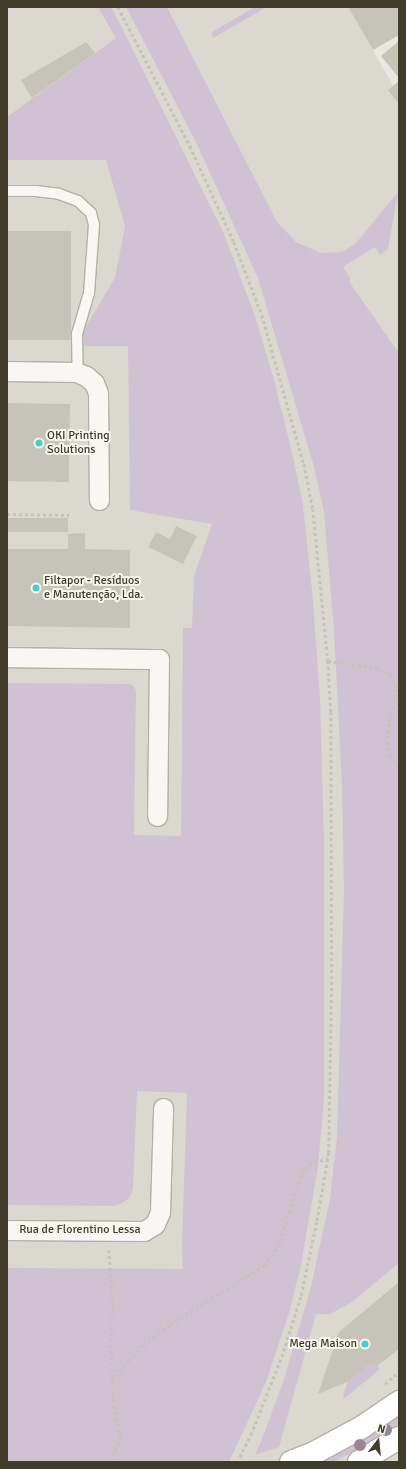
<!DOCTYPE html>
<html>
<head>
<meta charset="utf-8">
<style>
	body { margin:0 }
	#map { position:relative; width:406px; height:1469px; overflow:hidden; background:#e9e7e1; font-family:Signika,sans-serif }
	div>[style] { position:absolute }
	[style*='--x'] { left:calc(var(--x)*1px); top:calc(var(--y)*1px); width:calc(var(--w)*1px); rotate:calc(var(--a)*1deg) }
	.built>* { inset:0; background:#dbd8cf }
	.green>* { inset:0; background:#d1c2d3 }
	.building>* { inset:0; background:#c6c3b8; transform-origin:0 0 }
	.path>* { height:2.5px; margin-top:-1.25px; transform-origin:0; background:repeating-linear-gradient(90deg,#c5c3ba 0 3px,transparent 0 6px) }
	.roads { filter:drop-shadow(1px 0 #b3b0a6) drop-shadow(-1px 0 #b3b0a6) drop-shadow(0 1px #b3b0a6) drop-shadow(0 -1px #b3b0a6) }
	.lane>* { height:10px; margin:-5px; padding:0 5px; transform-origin:5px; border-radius:5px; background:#f8f7f3 }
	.street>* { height:19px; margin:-9.5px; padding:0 9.5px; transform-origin:9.5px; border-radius:9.5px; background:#f8f7f3 }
	.secondary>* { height:22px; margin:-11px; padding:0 11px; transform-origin:11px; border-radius:11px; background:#fff }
	.trees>* { width:12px; height:12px; margin:-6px; border-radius:50%; background:#9b8698 }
	.dots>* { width:11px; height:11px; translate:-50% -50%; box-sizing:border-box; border:2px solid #f7f5f0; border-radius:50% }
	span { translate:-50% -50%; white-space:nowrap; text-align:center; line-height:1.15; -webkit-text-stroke:4px #f7f5f0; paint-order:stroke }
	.poi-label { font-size:12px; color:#413c29 }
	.left { translate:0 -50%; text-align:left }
	.right { translate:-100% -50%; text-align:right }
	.street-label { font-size:12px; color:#413c29 }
	.frame { position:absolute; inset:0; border:8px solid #413c29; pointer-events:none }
	.north { position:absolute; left:358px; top:1421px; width:40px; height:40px; -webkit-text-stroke:3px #f7f5f0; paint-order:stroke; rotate:16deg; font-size:11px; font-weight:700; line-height:16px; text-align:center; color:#413c29 }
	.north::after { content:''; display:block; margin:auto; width:14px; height:18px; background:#413c29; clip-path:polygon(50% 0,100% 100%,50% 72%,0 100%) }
</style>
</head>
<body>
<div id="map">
	<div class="built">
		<i style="clip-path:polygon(7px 7px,348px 7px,399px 96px,399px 1462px,7px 1462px)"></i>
	</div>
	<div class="green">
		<i style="clip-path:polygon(98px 7px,111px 7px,124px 32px,224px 234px,255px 316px,274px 380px,294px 461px,303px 505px,313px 601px,320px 698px,324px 841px,324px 1098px,318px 1167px,301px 1265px,289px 1313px,266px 1382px,229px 1462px,7px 1462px,7px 1268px,183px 1269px,182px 1244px,187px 1093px,137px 1091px,133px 1189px,129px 1198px,124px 1202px,114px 1206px,7px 1205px,7px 683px,129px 684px,134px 686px,136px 691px,134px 835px,181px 836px,183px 628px,192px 628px,194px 576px,212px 524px,130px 510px,128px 346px,83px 346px,82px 333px,115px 278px,125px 226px,106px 160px,7px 160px,7px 117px,116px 38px)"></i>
		<i style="clip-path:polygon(126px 7px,167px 7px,277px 222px,296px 242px,321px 253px,342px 252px,356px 243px,398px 192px,388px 249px,380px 255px,375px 247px,343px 267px,350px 278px,350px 283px,399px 353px,399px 1263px,352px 1302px,330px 1314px,316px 1314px,279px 1447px,255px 1455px,262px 1439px,285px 1376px,311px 1287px,330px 1199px,337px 1136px,344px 890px,342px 786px,334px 631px,324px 512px,314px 467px,258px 278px,195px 140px)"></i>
		<i style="clip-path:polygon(255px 7px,267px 7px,213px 38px,212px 32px)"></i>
		<i style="clip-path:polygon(373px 1362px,380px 1369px,345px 1398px,343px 1395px,348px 1381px)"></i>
		<i style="clip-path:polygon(399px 1417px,399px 1424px,373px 1441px,334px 1462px,321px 1462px,350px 1448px)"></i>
	</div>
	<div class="building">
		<i style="clip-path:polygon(348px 7px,399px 7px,399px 35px,373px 50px)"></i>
		<i style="clip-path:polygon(399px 41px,399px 78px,381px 56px)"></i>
		<i style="clip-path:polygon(86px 42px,95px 53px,32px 98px,21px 80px)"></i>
		<i style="clip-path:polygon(399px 81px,399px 104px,388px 90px)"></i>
		<i style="left:7px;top:231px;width:64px;height:109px"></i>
		<i style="left:7px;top:403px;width:63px;height:78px;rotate:1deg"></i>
		<i style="left:7px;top:518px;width:61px;height:14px"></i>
		<i style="clip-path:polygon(176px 526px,197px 536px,183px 564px,148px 547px,156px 532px,170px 539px)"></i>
		<i style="clip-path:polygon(85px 533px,85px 549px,130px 550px,130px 628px,7px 626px,7px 549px,68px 549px,68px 534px)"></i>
		<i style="clip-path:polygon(399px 1282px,399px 1349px,377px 1366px,373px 1362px,347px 1382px,318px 1394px,339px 1332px)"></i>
	</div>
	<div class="path">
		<i style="--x:118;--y:7;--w:157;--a:62.6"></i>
		<i style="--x:190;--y:146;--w:106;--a:65.4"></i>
		<i style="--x:234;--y:242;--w:78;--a:69"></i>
		<i style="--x:262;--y:315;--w:155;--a:74.3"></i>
		<i style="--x:304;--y:464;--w:46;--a:78.7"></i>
		<i style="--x:313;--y:509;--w:153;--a:84.4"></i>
		<i style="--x:328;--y:661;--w:51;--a:86.6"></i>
		<i style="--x:331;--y:712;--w:264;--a:89.8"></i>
		<i style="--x:332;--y:976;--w:177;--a:91"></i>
		<i style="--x:329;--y:1153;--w:70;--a:99.9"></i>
		<i style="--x:317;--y:1222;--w:77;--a:102"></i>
		<i style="--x:301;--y:1297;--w:60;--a:107.5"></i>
		<i style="--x:283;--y:1354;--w:85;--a:111.4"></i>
		<i style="--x:252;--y:1433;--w:30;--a:116"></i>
		<i style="--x:7;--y:514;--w:62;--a:0.9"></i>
		<i style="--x:328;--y:661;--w:49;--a:8.1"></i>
		<i style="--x:377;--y:668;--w:14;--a:25"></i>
		<i style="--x:390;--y:674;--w:17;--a:65"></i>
		<i style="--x:397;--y:689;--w:48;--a:102"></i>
		<i style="--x:387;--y:736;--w:20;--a:81"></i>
		<i style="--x:390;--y:756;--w:14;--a:51"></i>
		<i style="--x:109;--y:1250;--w:53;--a:85.7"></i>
		<i style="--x:113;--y:1303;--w:36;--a:93"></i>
		<i style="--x:111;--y:1339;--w:61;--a:88.1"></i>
		<i style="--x:113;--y:1400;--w:38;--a:78"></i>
		<i style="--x:121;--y:1437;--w:27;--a:112"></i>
		<i style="--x:113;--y:1381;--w:25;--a:-53"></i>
		<i style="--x:128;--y:1361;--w:22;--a:-47"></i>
		<i style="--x:143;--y:1345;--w:34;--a:-38"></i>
		<i style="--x:170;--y:1324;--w:110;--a:-31.7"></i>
		<i style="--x:264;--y:1266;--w:24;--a:-54"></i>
		<i style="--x:278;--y:1247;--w:77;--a:-72.5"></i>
		<i style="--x:301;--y:1174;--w:12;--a:-48"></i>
		<i style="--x:309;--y:1165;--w:20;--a:-20"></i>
		<i style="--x:385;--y:1384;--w:18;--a:-41"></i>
	</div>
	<div class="roads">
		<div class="lane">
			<i style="--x:7;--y:191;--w:29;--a:0"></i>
			<i style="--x:36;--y:191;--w:23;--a:7"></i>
			<i style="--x:59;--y:194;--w:20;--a:20"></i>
			<i style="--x:78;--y:201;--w:18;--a:43"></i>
			<i style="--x:91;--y:213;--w:12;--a:76"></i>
			<i style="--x:94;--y:225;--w:68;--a:94.2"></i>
			<i style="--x:89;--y:293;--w:43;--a:106.3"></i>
			<i style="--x:77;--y:334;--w:39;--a:89"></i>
		</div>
		<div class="street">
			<i style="--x:7;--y:371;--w:69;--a:0.8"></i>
			<i style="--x:76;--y:372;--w:11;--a:22"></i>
			<i style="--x:86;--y:376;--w:11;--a:41"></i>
			<i style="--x:94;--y:383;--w:11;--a:68"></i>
			<i style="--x:98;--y:393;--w:107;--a:89.5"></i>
			<i style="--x:7;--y:657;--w:152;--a:0.8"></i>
			<i style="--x:159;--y:659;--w:157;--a:90.7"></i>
			<i style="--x:7;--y:1230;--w:137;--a:0.4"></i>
			<i style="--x:144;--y:1231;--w:13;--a:-32"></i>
			<i style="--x:155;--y:1224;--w:13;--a:-67"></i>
			<i style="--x:160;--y:1212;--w:104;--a:-88.3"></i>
		</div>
		<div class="secondary">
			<i style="--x:291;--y:1462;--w:25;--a:-21"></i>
			<i style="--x:314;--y:1453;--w:55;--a:-28.4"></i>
			<i style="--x:362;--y:1427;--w:45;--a:-34"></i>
			<i style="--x:359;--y:1462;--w:47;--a:-31"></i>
		</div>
	</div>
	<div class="trees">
		<i style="left:386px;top:1430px"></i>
		<i style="left:360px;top:1445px"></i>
	</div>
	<div class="dots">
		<i style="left:39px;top:443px;background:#46cecc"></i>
		<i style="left:36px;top:588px;background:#46cecc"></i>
		<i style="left:365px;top:1344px;background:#46cecc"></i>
	</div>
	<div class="poi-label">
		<span class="left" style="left:47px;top:443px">OKI Printing<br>Solutions</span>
		<span class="left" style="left:44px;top:588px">Filtapor - Resíduos<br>e Manutenção, Lda.</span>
		<span class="right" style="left:357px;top:1344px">Mega Maison</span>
	</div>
	<div class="street-label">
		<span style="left:80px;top:1230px">Rua de Florentino Lessa</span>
	</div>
	<div class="frame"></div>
	<div class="north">N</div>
</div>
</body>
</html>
